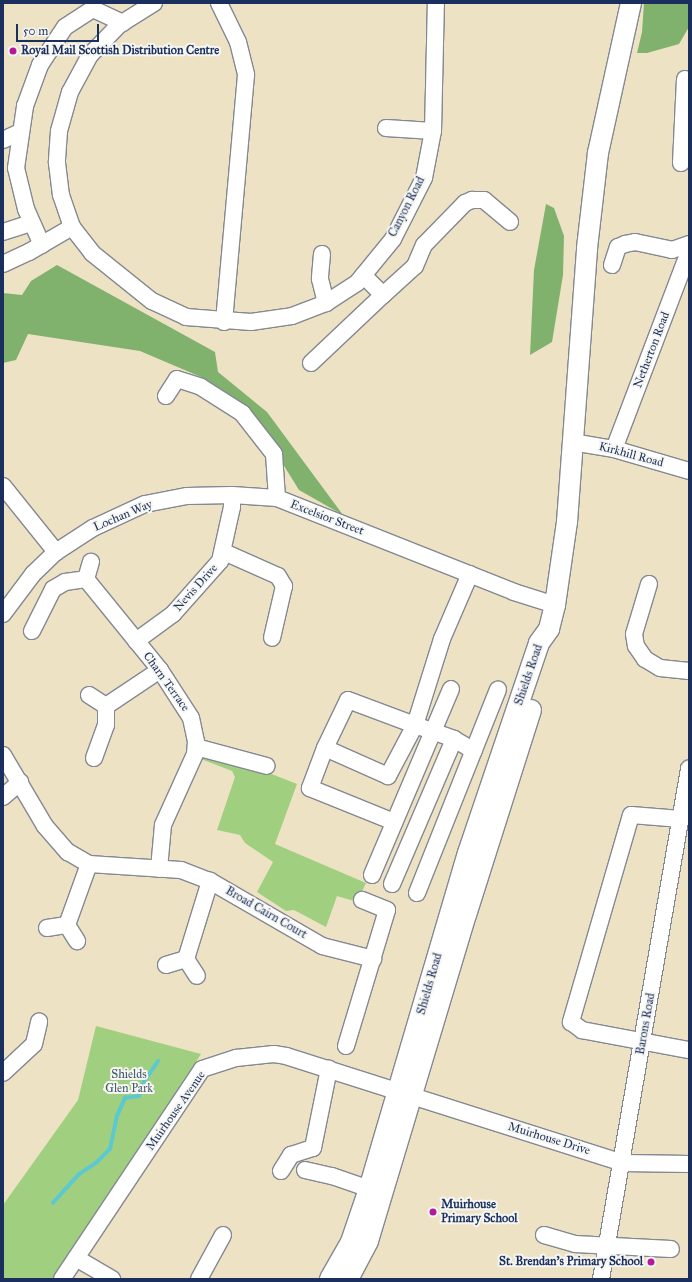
<!DOCTYPE html>
<html>
<head>
<meta charset="utf-8">
<style>
	body { margin:0 }
	#map { position:relative; width:692px; height:1282px; overflow:hidden; background:#ede2c4; font-family:"IM FELL Great Primer",serif }
	div>[style] { position:absolute }
	[style*='--x'] { left:calc(var(--x)*1px); top:calc(var(--y)*1px); width:calc(var(--w)*1px); rotate:calc(var(--a)*1deg) }
	.green>* { inset:0; background:#a0d07f }
	.forest>* { inset:0; background:#80b26e }
	.stream>* { height:3.5px; margin:-1.75px; padding:0 1.75px; transform-origin:1.75px; border-radius:1.75px; background:#5bc9cf }
	.roads { filter:drop-shadow(1px 0 #848891) drop-shadow(-1px 0 #848891) drop-shadow(0 1px #848891) drop-shadow(0 -1px #848891) }
	.minor>* { height:16px; margin:-8px; padding:0 8px; transform-origin:8px; border-radius:8px; background:#fff }
	.major>* { height:20px; margin:-10px; padding:0 10px; transform-origin:10px; border-radius:10px; background:#fff }
	.dots>* { width:11px; height:11px; translate:-50% -50%; box-sizing:border-box; border:2px solid #f6f6f2; border-radius:50% }
	span { translate:-50% -50%; white-space:nowrap; text-align:center; line-height:1.15; -webkit-text-stroke:4px #f6f6f2; paint-order:stroke }
	.poi-label { font-size:12px; color:#1b2f5e; font-weight:700 }
	.left { translate:0 -50%; text-align:left }
	.right { translate:-100% -50%; text-align:right }
	.street-label { font-size:12px; color:#1b2f5e }
	.park-label { font-size:12px; color:#3c5766 }
	.frame { position:absolute; inset:0; border:4px solid #1b2f5e; pointer-events:none }
	.scale { position:absolute; left:16px; top:24px; width:83px; height:18px; box-sizing:border-box; border:2px solid #1b2f5e; border-top:0; padding-left:5px; font-size:12px; line-height:14px; white-space:nowrap; color:#1b2f5e; -webkit-text-stroke:3px #f6f6f2; paint-order:stroke }
</style>
</head>
<body>
<div id="map">
	<div class="green">
		<i style="clip-path:polygon(203px 754px,264px 771px,297px 784px,275px 844px,366px 883px,357px 902px,337px 896px,326px 927px,294px 910px,286px 911px,257px 892px,273px 862px,245px 843px,240px 835px,217px 830px,235px 777px,232px 771px,201px 759px)"></i>
		<i style="clip-path:polygon(96px 1026px,201px 1054px,54px 1279px,3px 1279px,3px 1205px,78px 1100px)"></i>
	</div>
	<div class="forest">
		<i style="clip-path:polygon(644px 3px,689px 3px,689px 27px,679px 44px,647px 53px,637px 53px,642px 32px)"></i>
		<i style="clip-path:polygon(546px 204px,554px 208px,564px 236px,563px 275px,552px 342px,530px 355px,534px 270px)"></i>
		<i style="clip-path:polygon(57px 265px,215px 352px,218px 372px,267px 412px,343px 515px,299px 490px,260px 427px,226px 395px,201px 377px,140px 351px,28px 334px,16px 360px,3px 363px,3px 293px,22px 295px,31px 281px)"></i>
	</div>
	<div class="stream">
		<i style="--x:53;--y:1203;--w:38;--a:-48"></i>
		<i style="--x:78;--y:1175;--w:23;--a:-34"></i>
		<i style="--x:97;--y:1162;--w:18;--a:-45"></i>
		<i style="--x:110;--y:1149;--w:34;--a:-78"></i>
		<i style="--x:117;--y:1116;--w:20;--a:-66"></i>
		<i style="--x:125;--y:1098;--w:14;--a:-8"></i>
		<i style="--x:139;--y:1096;--w:15;--a:-70"></i>
		<i style="--x:144;--y:1082;--w:25;--a:-56"></i>
	</div>
	<div class="roads">
		<div class="minor">
			<i style="--x:154;--y:3;--w:41;--a:147.8"></i>
			<i style="--x:119;--y:25;--w:42;--a:134"></i>
			<i style="--x:90;--y:55;--w:42;--a:118.4"></i>
			<i style="--x:70;--y:92;--w:41;--a:105.8"></i>
			<i style="--x:59;--y:131;--w:32;--a:94"></i>
			<i style="--x:57;--y:163;--w:32;--a:83"></i>
			<i style="--x:61;--y:195;--w:34;--a:71"></i>
			<i style="--x:72;--y:227;--w:33;--a:52"></i>
			<i style="--x:92;--y:253;--w:77;--a:38.7"></i>
			<i style="--x:152;--y:301;--w:38;--a:25"></i>
			<i style="--x:186;--y:317;--w:65;--a:4.4"></i>
			<i style="--x:251;--y:322;--w:41;--a:-8.3"></i>
			<i style="--x:292;--y:316;--w:36;--a:-21"></i>
			<i style="--x:326;--y:303;--w:37;--a:-33"></i>
			<i style="--x:357;--y:283;--w:57;--a:-50.7"></i>
			<i style="--x:393;--y:239;--w:68;--a:-63.1"></i>
			<i style="--x:424;--y:178;--w:48;--a:-79.2"></i>
			<i style="--x:433;--y:131;--w:128;--a:-88.7"></i>
			<i style="--x:219;--y:3;--w:43;--a:64"></i>
			<i style="--x:238;--y:42;--w:34;--a:76"></i>
			<i style="--x:246;--y:75;--w:248;--a:95.1"></i>
			<i style="--x:683;--y:120;--w:41;--a:-87.2"></i>
			<i style="--x:386;--y:128;--w:47;--a:3.7"></i>
			<i style="--x:3;--y:140;--w:19;--a:-25"></i>
			<i style="--x:681;--y:163;--w:43;--a:-87.3"></i>
			<i style="--x:683;--y:120;--w:6;--a:9"></i>
			<i style="--x:3;--y:232;--w:29;--a:-18"></i>
			<i style="--x:42;--y:245;--w:39;--a:-114"></i>
			<i style="--x:26;--y:209;--w:42;--a:-103.7"></i>
			<i style="--x:16;--y:168;--w:63;--a:-81.7"></i>
			<i style="--x:25;--y:106;--w:44;--a:-69.9"></i>
			<i style="--x:40;--y:65;--w:45;--a:-56.7"></i>
			<i style="--x:65;--y:27;--w:33;--a:-33"></i>
			<i style="--x:93;--y:9;--w:33;--a:25"></i>
			<i style="--x:322;--y:254;--w:25;--a:95"></i>
			<i style="--x:320;--y:279;--w:25;--a:76"></i>
			<i style="--x:3;--y:264;--w:29;--a:-25"></i>
			<i style="--x:29;--y:252;--w:50;--a:-30.2"></i>
			<i style="--x:612;--y:265;--w:19;--a:-72"></i>
			<i style="--x:618;--y:247;--w:8;--a:-23"></i>
			<i style="--x:625;--y:244;--w:10;--a:-11"></i>
			<i style="--x:635;--y:242;--w:38;--a:12"></i>
			<i style="--x:672;--y:250;--w:18;--a:-19"></i>
			<i style="--x:383;--y:295;--w:43;--a:-42.2"></i>
			<i style="--x:415;--y:266;--w:23;--a:-67"></i>
			<i style="--x:424;--y:245;--w:59;--a:-45.7"></i>
			<i style="--x:465;--y:203;--w:8;--a:-23"></i>
			<i style="--x:472;--y:200;--w:12;--a:0"></i>
			<i style="--x:484;--y:200;--w:34;--a:40"></i>
			<i style="--x:311;--y:363;--w:99;--a:-43.4"></i>
			<i style="--x:383;--y:295;--w:28;--a:-135"></i>
			<i style="--x:166;--y:396;--w:20;--a:-57"></i>
			<i style="--x:177;--y:379;--w:25;--a:18"></i>
			<i style="--x:201;--y:387;--w:49;--a:32.4"></i>
			<i style="--x:242;--y:413;--w:52;--a:52"></i>
			<i style="--x:274;--y:454;--w:44;--a:86.1"></i>
			<i style="--x:572;--y:442;--w:43;--a:9.5"></i>
			<i style="--x:614;--y:449;--w:78;--a:16.3"></i>
			<i style="--x:614;--y:449;--w:211;--a:-69.2"></i>
			<i style="--x:3;--y:486;--w:85;--a:51.2"></i>
			<i style="--x:224;--y:552;--w:59;--a:24"></i>
			<i style="--x:278;--y:576;--w:12;--a:59"></i>
			<i style="--x:284;--y:586;--w:53;--a:103"></i>
			<i style="--x:470;--y:574;--w:71;--a:113.3"></i>
			<i style="--x:442;--y:639;--w:90;--a:107.4"></i>
			<i style="--x:415;--y:725;--w:58;--a:117.9"></i>
			<i style="--x:388;--y:776;--w:69;--a:-156"></i>
			<i style="--x:325;--y:748;--w:53;--a:-64.4"></i>
			<i style="--x:348;--y:700;--w:72;--a:20.5"></i>
			<i style="--x:415;--y:725;--w:41;--a:19.7"></i>
			<i style="--x:454;--y:739;--w:23;--a:31"></i>
			<i style="--x:86;--y:579;--w:18;--a:-74"></i>
			<i style="--x:649;--y:584;--w:52;--a:106.7"></i>
			<i style="--x:634;--y:634;--w:12;--a:81"></i>
			<i style="--x:636;--y:646;--w:16;--a:55"></i>
			<i style="--x:645;--y:659;--w:17;--a:31"></i>
			<i style="--x:660;--y:668;--w:29;--a:6"></i>
			<i style="--x:3;--y:614;--w:50;--a:-53.1"></i>
			<i style="--x:33;--y:574;--w:32;--a:-44"></i>
			<i style="--x:56;--y:552;--w:44;--a:-33"></i>
			<i style="--x:93;--y:528;--w:57;--a:-24.8"></i>
			<i style="--x:145;--y:504;--w:43;--a:-10.8"></i>
			<i style="--x:187;--y:496;--w:45;--a:-1.3"></i>
			<i style="--x:232;--y:495;--w:45;--a:3.8"></i>
			<i style="--x:277;--y:498;--w:255;--a:21.6"></i>
			<i style="--x:514;--y:592;--w:43;--a:17.6"></i>
			<i style="--x:32;--y:631;--w:47;--a:-63.4"></i>
			<i style="--x:53;--y:589;--w:14;--a:-30"></i>
			<i style="--x:65;--y:582;--w:21;--a:-8"></i>
			<i style="--x:86;--y:579;--w:117;--a:50.9"></i>
			<i style="--x:160;--y:670;--w:57;--a:57.1"></i>
			<i style="--x:191;--y:718;--w:25;--a:78"></i>
			<i style="--x:196;--y:742;--w:12;--a:95"></i>
			<i style="--x:195;--y:754;--w:78;--a:114.3"></i>
			<i style="--x:163;--y:825;--w:44;--a:95.2"></i>
			<i style="--x:136;--y:641;--w:46;--a:-36.1"></i>
			<i style="--x:173;--y:614;--w:71;--a:-48.4"></i>
			<i style="--x:220;--y:561;--w:55;--a:-77.5"></i>
			<i style="--x:232;--y:507;--w:12;--a:-90"></i>
			<i style="--x:89;--y:695;--w:20;--a:33"></i>
			<i style="--x:196;--y:747;--w:73;--a:15"></i>
			<i style="--x:325;--y:748;--w:43;--a:110.6"></i>
			<i style="--x:310;--y:788;--w:91;--a:22"></i>
			<i style="--x:3;--y:755;--w:82;--a:59.4"></i>
			<i style="--x:45;--y:826;--w:35;--a:49"></i>
			<i style="--x:68;--y:852;--w:24;--a:30"></i>
			<i style="--x:89;--y:864;--w:92;--a:3.7"></i>
			<i style="--x:181;--y:870;--w:31;--a:21"></i>
			<i style="--x:210;--y:881;--w:129;--a:30.1"></i>
			<i style="--x:322;--y:946;--w:53;--a:14.3"></i>
			<i style="--x:94;--y:758;--w:35;--a:-70"></i>
			<i style="--x:106;--y:725;--w:19;--a:-90"></i>
			<i style="--x:106;--y:706;--w:65;--a:-33.7"></i>
			<i style="--x:3;--y:797;--w:23;--a:-41"></i>
			<i style="--x:681;--y:819;--w:50;--a:-175.4"></i>
			<i style="--x:631;--y:815;--w:216;--a:106.2"></i>
			<i style="--x:571;--y:1022;--w:14;--a:36"></i>
			<i style="--x:582;--y:1030;--w:109;--a:10.6"></i>
			<i style="--x:372;--y:875;--w:202;--a:-67"></i>
			<i style="--x:392;--y:884;--w:158;--a:-66.8"></i>
			<i style="--x:417;--y:893;--w:219;--a:-68.3"></i>
			<i style="--x:67;--y:925;--w:19;--a:58"></i>
			<i style="--x:47;--y:928;--w:20;--a:-9"></i>
			<i style="--x:67;--y:925;--w:65;--a:-70.2"></i>
			<i style="--x:186;--y:959;--w:20;--a:57"></i>
			<i style="--x:166;--y:965;--w:21;--a:-17"></i>
			<i style="--x:186;--y:959;--w:82;--a:-72.9"></i>
			<i style="--x:346;--y:1046;--w:142;--a:-73.2"></i>
			<i style="--x:387;--y:910;--w:27;--a:-158"></i>
			<i style="--x:3;--y:1073;--w:42;--a:-43.1"></i>
			<i style="--x:34;--y:1044;--w:23;--a:-77"></i>
			<i style="--x:305;--y:1170;--w:28;--a:13"></i>
			<i style="--x:332;--y:1176;--w:39;--a:19"></i>
			<i style="--x:281;--y:1171;--w:19;--a:-58"></i>
			<i style="--x:291;--y:1155;--w:23;--a:-18"></i>
			<i style="--x:313;--y:1148;--w:81;--a:-78.6"></i>
			<i style="--x:544;--y:1235;--w:32;--a:16"></i>
			<i style="--x:575;--y:1244;--w:96;--a:3"></i>
			<i style="--x:76;--y:1258;--w:42;--a:30.3"></i>
			<i style="--x:62;--y:1279;--w:252;--a:-56.3"></i>
			<i style="--x:202;--y:1069;--w:36;--a:-18"></i>
			<i style="--x:236;--y:1058;--w:38;--a:-6"></i>
			<i style="--x:274;--y:1054;--w:12;--a:9"></i>
			<i style="--x:286;--y:1056;--w:354;--a:17.6"></i>
			<i style="--x:623;--y:1163;--w:66;--a:0.9"></i>
			<i style="--x:199;--y:1279;--w:50;--a:-61.4"></i>
			<i style="--x:601;--y:1279;--w:518;--a:-80.21"></i>
		</div>
		<div class="major">
			<i style="--x:330;--y:1279;--w:43;--a:-60.4"></i>
			<i style="--x:351;--y:1242;--w:56;--a:-71.2"></i>
			<i style="--x:369;--y:1189;--w:350;--a:-73.6"></i>
			<i style="--x:468;--y:853;--w:222;--a:-71.3"></i>
			<i style="--x:539;--y:643;--w:17;--a:-54"></i>
			<i style="--x:549;--y:629;--w:25;--a:-76"></i>
			<i style="--x:555;--y:605;--w:84;--a:-81.8"></i>
			<i style="--x:567;--y:522;--w:275;--a:-85.8"></i>
			<i style="--x:587;--y:248;--w:96;--a:-83.4"></i>
			<i style="--x:598;--y:153;--w:154;--a:-77.6"></i>
			<i style="--x:348;--y:1279;--w:43;--a:-62.2"></i>
			<i style="--x:368;--y:1241;--w:340;--a:-73.3"></i>
			<i style="--x:466;--y:915;--w:215;--a:-72.4"></i>
		</div>
	</div>
	<div class="dots">
		<i style="left:13px;top:51px;background:#b5179e"></i>
		<i style="left:433px;top:1212px;background:#b5179e"></i>
		<i style="left:651px;top:1262px;background:#b5179e"></i>
	</div>
	<div class="poi-label">
		<span class="left" style="left:21px;top:51px">Royal Mail Scottish Distribution Centre</span>
		<span class="left" style="left:441px;top:1212px">Muirhouse<br>Primary School</span>
		<span class="right" style="left:643px;top:1262px">St. Brendan's Primary School</span>
	</div>
	<div class="street-label">
		<span style="left:407px;top:207px;rotate:-63deg">Canyon Road</span>
		<span style="left:652px;top:350px;rotate:-69deg">Netherton Road</span>
		<span style="left:631px;top:455px;rotate:15deg">Kirkhill Road</span>
		<span style="left:123px;top:516px;rotate:-23deg">Lochan Way</span>
		<span style="left:327px;top:518px;rotate:21deg">Excelsior Street</span>
		<span style="left:196px;top:588px;rotate:-48deg">Nevis Drive</span>
		<span style="left:529px;top:675px;rotate:-71deg">Shields Road</span>
		<span style="left:166px;top:682px;rotate:54deg">Charn Terrace</span>
		<span style="left:266px;top:913px;rotate:30deg">Broad Cairn Court</span>
		<span style="left:430px;top:984px;rotate:-74deg">Shields Road</span>
		<span style="left:646px;top:1024px;rotate:-80deg">Barons Road</span>
		<span style="left:176px;top:1111px;rotate:-55deg">Muirhouse Avenue</span>
		<span style="left:549px;top:1139px;rotate:17deg">Muirhouse Drive</span>
	</div>
	<div class="park-label">
		<span style="left:129px;top:1082px">Shields<br>Glen Park</span>
	</div>
	<div class="frame"></div>
	<div class="scale">50 m</div>
</div>
</body>
</html>
